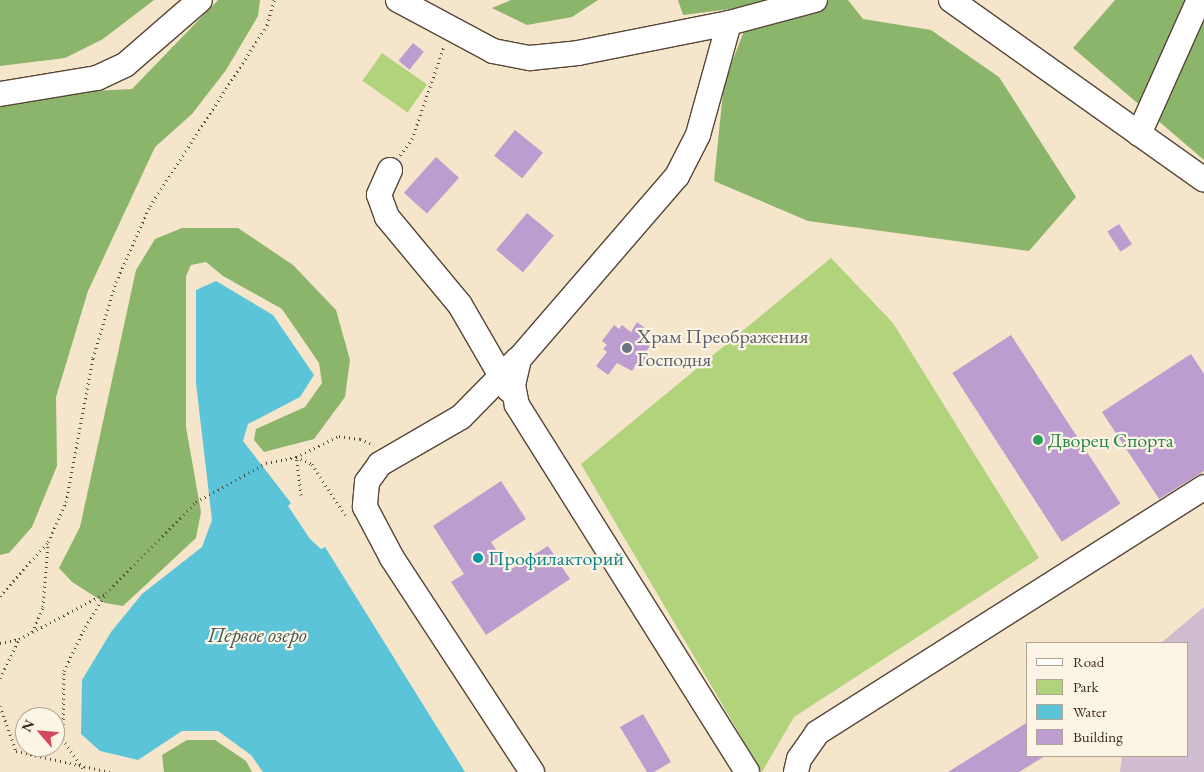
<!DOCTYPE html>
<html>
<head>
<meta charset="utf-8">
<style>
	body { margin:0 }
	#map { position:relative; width:1204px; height:772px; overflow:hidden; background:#f5e5cb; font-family:"EB Garamond",serif }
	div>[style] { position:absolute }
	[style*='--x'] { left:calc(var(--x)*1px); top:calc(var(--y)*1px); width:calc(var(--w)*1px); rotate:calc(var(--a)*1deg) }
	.industrial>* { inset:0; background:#cfbdcf }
	.green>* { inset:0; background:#b0d37c; transform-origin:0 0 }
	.forest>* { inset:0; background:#8cb56c }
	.water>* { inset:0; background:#5cc4d9 }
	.building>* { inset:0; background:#bd9dcf; transform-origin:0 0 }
	.path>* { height:3px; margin-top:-1.5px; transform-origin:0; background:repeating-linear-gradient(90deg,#574638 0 1px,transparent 0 5px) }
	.roads { filter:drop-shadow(1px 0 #574638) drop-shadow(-1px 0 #574638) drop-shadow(0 1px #574638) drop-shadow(0 -1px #574638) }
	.minor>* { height:24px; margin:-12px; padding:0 12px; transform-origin:12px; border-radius:12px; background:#fff }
	.dots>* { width:14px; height:14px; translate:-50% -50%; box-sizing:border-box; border:2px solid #fcf5e5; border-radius:50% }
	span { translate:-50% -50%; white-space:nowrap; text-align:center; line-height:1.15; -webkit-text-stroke:4.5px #fcf5e5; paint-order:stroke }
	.worship-label { font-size:20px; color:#5b616d }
	.left { translate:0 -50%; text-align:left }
	.leisure-label { font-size:20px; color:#27864d }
	.culture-label { font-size:20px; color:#0d838f }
	.water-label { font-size:21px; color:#455856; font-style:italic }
	.legend { position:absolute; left:1026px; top:642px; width:162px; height:115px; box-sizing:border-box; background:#fcf5e5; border:1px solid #afa495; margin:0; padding:6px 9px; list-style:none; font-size:15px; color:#3b2a1e }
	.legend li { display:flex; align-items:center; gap:10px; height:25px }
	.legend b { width:25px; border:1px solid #afa495 }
	.north { position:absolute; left:15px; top:707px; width:50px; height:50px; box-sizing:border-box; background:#fcf5e5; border:1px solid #afa495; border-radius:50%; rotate:297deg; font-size:14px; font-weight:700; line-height:20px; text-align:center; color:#3b2a1e }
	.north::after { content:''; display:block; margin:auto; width:18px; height:22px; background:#d1495b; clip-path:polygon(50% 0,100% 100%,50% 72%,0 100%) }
</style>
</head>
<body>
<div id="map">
	<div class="industrial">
		<i style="clip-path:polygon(1204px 607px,1204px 772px,1120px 772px,1122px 756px,1188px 756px,1188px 643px,1161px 643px)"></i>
	</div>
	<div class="green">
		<i style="left:382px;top:53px;width:55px;height:34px;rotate:35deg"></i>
		<i style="clip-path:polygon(831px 258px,893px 323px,1039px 558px,794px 717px,762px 772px,581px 464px)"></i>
	</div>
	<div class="forest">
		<i style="clip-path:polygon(0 0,154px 0,103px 39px,65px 58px,0 66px)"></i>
		<i style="clip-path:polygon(218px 0,260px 0,258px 16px,226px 70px,192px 114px,155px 147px,88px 291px,56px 397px,57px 466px,32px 527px,9px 553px,0 555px,0 107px,72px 92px,132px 89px)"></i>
		<i style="clip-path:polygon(511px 0,598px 0,572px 17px,527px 25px,492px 8px)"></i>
		<i style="clip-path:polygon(678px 0,848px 0,863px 19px,931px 30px,999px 77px,1076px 197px,1029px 251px,808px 221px,714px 181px,724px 82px,754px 6px,683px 15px)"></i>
		<i style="clip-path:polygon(1115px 0,1204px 0,1204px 160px,1073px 48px)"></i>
		<i style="clip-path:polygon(182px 228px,238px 228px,293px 265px,336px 310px,350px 360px,345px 397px,314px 439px,264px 452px,254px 440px,256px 429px,305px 407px,322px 383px,319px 363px,282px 309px,223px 276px,206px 262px,191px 265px,186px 276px,186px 427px,201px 512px,196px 538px,123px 606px,105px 603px,72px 582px,59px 568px,80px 527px,136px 270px,155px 239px)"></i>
		<i style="clip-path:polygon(187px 740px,215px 740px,246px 761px,252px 772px,164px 772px,162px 755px)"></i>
	</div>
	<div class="water">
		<i style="clip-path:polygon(216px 281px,273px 315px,314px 375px,300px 397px,248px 424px,243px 441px,291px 503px,288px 506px,310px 539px,321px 549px,325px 547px,465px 772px,263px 772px,251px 755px,218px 731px,182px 731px,138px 760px,100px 751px,81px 734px,82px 680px,111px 632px,142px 594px,202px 547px,212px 520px,196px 383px,196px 290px)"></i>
	</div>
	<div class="building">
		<i style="left:413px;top:43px;width:14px;height:23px;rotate:39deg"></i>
		<i style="left:515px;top:130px;width:36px;height:33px;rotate:39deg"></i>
		<i style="left:436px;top:157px;width:31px;height:48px;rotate:42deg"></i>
		<i style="left:527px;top:213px;width:35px;height:48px;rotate:40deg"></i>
		<i style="left:1119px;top:224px;width:24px;height:14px;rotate:57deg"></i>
		<i style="clip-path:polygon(637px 322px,650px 332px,643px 341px,650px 346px,645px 353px,649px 356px,640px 368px,636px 365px,632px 371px,617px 363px,608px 375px,596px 366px,607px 352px,603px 349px,607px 345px,602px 341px,614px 325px,619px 329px,622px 325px,631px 332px)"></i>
		<i style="left:1011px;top:335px;width:201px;height:70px;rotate:57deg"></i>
		<i style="clip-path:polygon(1191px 354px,1204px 374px,1204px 471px,1159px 499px,1102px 412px)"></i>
		<i style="clip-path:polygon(501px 481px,526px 519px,491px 542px,510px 570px,548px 546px,570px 579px,486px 635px,451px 582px,464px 574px,433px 526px)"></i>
		<i style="clip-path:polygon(643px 714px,671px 762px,654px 772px,647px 772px,620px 727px)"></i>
		<i style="clip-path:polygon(1028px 722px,1028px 756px,1045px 756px,1019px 772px,948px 772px)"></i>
	</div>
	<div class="path">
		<i style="--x:400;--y:155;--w:20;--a:-53"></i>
		<i style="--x:412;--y:139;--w:98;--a:-71"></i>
		<i style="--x:301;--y:495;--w:38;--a:-97"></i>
		<i style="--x:296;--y:457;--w:48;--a:-26"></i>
		<i style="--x:339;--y:436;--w:21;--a:8"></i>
		<i style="--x:360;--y:439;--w:15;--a:23"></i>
		<i style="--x:0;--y:596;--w:72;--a:-48.4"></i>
		<i style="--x:48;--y:542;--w:44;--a:-65.8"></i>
		<i style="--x:66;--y:502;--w:147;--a:-79.4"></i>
		<i style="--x:93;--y:358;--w:79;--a:-73.2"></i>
		<i style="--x:116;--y:282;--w:83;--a:-65.9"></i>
		<i style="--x:150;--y:206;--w:216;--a:-57.1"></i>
		<i style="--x:267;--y:25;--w:26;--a:-74"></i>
		<i style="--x:32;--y:632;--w:27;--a:-66"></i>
		<i style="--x:43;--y:607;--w:63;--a:-85.5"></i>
		<i style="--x:0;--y:643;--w:19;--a:-12"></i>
		<i style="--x:0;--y:678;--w:43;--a:-64"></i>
		<i style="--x:19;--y:639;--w:98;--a:-27.9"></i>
		<i style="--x:106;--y:593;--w:128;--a:-45.3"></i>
		<i style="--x:196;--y:502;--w:80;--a:-29.1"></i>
		<i style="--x:266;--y:463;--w:31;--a:-11"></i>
		<i style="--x:296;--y:457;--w:17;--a:24"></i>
		<i style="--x:312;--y:464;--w:64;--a:57.1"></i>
		<i style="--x:0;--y:706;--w:48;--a:70.4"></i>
		<i style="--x:16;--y:751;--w:96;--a:12.6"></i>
		<i style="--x:83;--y:768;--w:35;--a:-125"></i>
		<i style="--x:63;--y:739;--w:68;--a:-89.2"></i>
		<i style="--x:64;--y:671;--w:44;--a:-64.6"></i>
		<i style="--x:83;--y:631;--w:44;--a:-58.8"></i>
	</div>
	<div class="roads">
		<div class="minor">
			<i style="--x:398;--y:0;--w:108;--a:28.2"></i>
			<i style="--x:493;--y:51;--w:38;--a:11"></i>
			<i style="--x:530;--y:58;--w:48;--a:-5.9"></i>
			<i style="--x:578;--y:53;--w:154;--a:-11.2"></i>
			<i style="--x:729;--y:23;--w:89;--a:-15"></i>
			<i style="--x:951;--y:0;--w:310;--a:35.4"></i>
			<i style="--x:729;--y:23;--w:116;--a:105.5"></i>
			<i style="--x:698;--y:135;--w:46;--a:117.1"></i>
			<i style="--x:677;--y:176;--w:242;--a:130.8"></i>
			<i style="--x:519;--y:359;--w:27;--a:103"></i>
			<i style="--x:513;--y:385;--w:20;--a:79"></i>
			<i style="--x:517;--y:405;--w:433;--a:57.9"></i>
			<i style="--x:0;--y:94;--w:98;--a:-9.4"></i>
			<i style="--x:97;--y:78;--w:31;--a:-25"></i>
			<i style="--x:125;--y:65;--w:99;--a:-40.9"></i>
			<i style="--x:1139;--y:134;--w:147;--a:-65.9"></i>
			<i style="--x:390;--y:170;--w:27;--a:114"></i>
			<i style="--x:379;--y:195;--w:23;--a:70"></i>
			<i style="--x:387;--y:217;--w:114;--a:50.3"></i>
			<i style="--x:460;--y:305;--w:98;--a:60"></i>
			<i style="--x:518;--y:359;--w:81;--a:134.5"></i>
			<i style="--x:461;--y:417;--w:94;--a:149.9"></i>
			<i style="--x:380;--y:464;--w:22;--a:126"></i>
			<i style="--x:367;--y:482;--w:25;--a:95"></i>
			<i style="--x:365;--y:507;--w:58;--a:62.1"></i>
			<i style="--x:392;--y:558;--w:256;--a:56.8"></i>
			<i style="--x:796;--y:772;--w:13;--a:-77"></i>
			<i style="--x:799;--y:759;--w:32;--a:-55"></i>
			<i style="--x:817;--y:733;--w:459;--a:-32.4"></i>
		</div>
	</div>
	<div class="dots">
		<i style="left:627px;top:348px;background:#6b7280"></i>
		<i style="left:1038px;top:440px;background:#2e9e5b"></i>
		<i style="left:478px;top:558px;background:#0f9aa8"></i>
	</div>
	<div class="worship-label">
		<span class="left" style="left:637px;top:348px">Храм Преображения<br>Господня</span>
	</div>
	<div class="leisure-label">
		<span class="left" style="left:1048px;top:440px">Дворец Спорта</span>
	</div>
	<div class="culture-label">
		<span class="left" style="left:488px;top:558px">Профилакторий</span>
	</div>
	<div class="water-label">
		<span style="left:257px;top:635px">Первое озеро</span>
	</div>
	<ul class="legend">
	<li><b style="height:6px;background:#fff"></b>Road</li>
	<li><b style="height:14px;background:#b0d37c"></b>Park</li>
	<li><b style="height:14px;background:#5cc4d9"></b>Water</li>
	<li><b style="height:14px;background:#bd9dcf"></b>Building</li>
	</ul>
	<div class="north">N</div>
</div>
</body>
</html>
